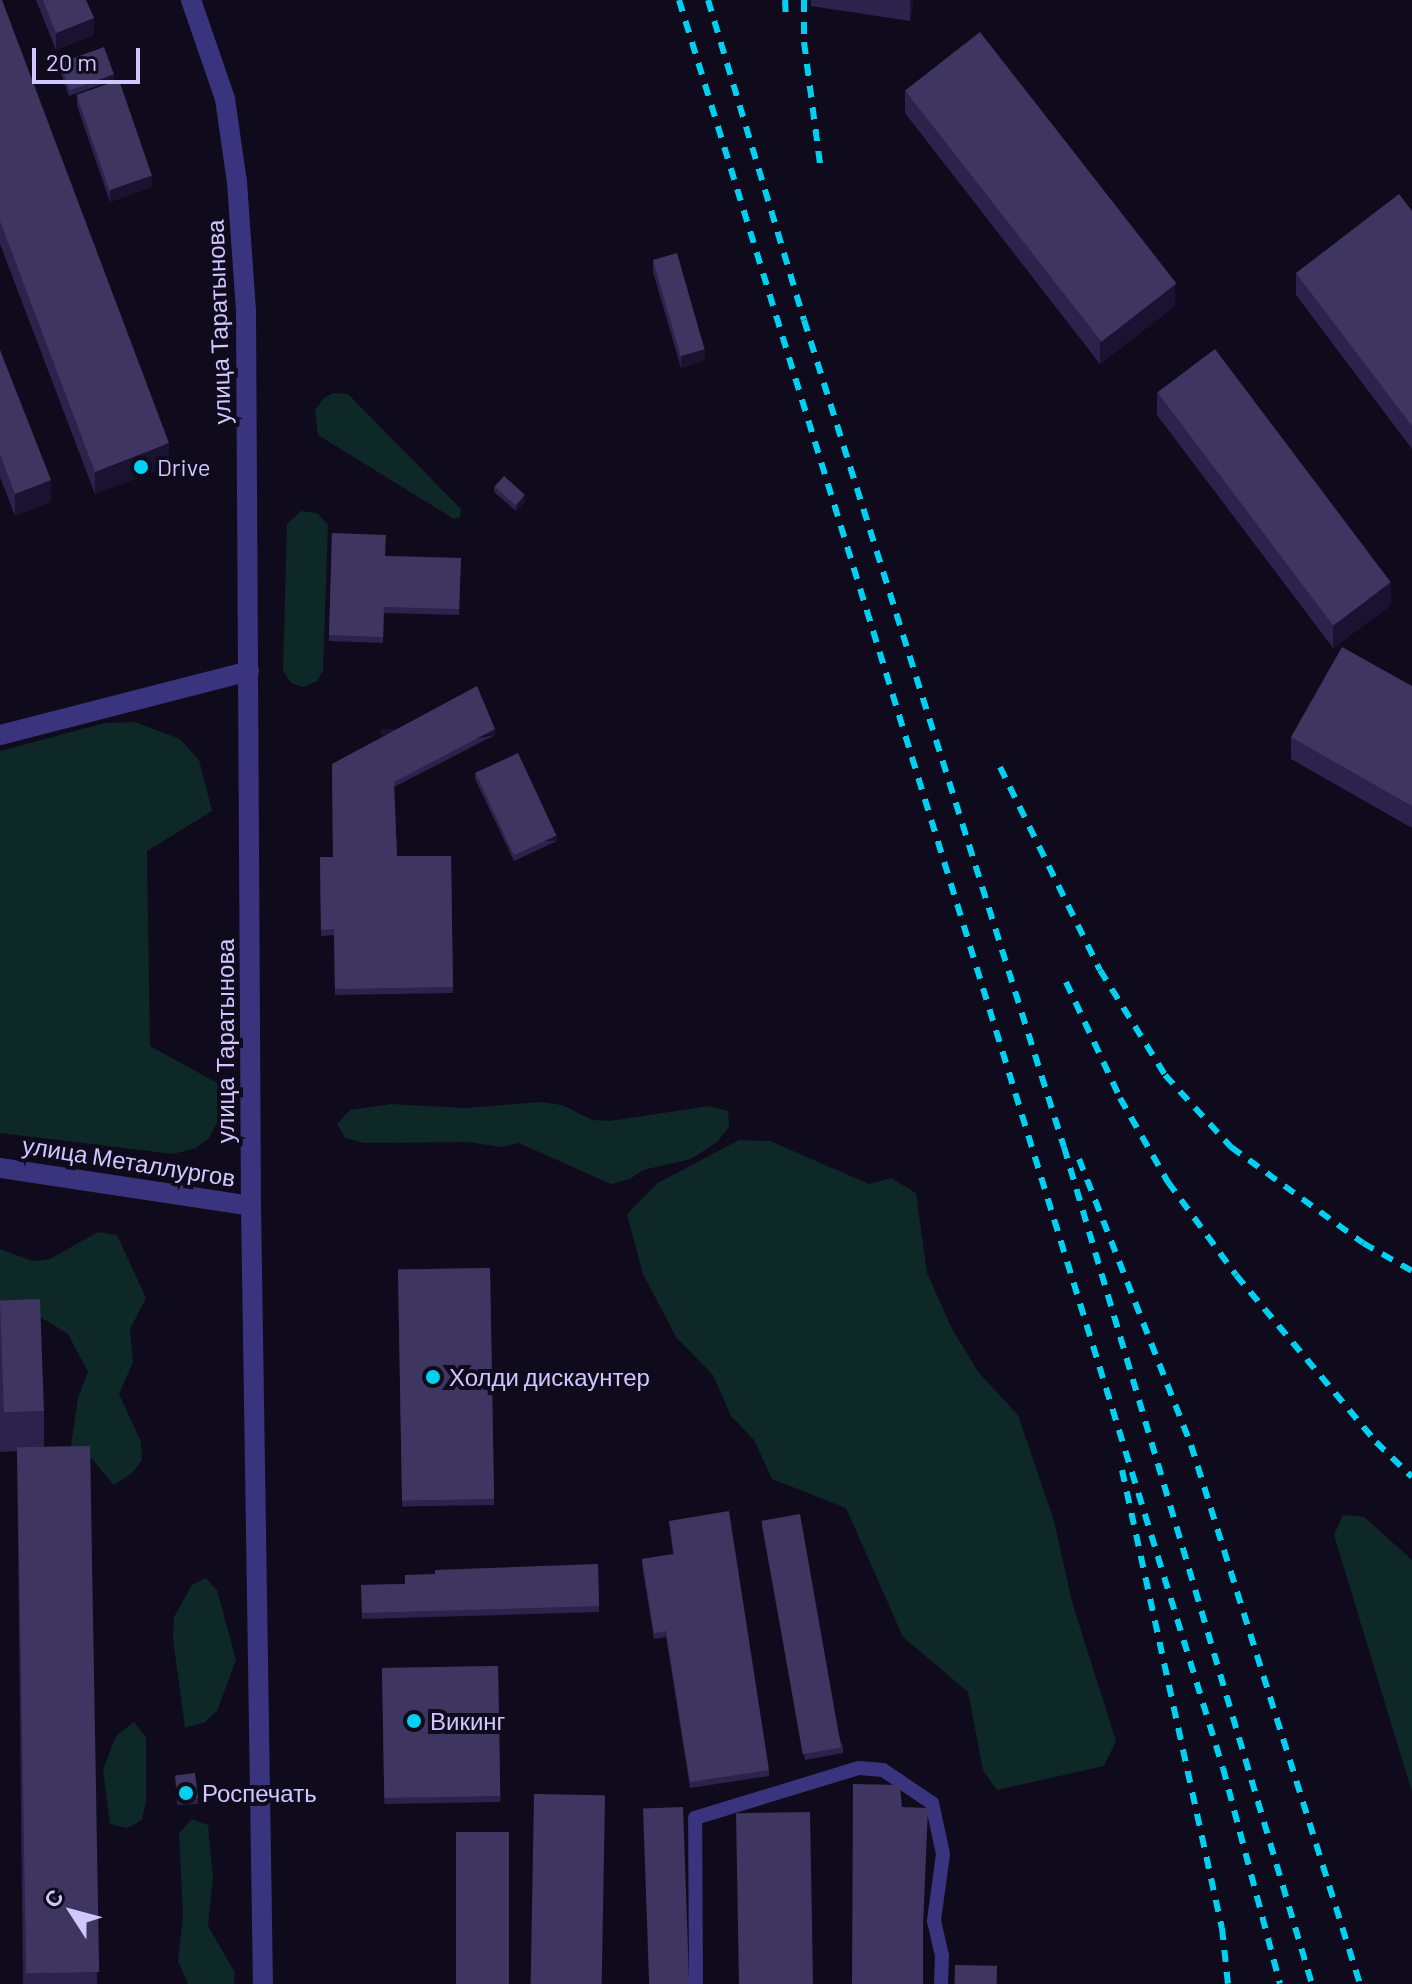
<!DOCTYPE html>
<html>
<head>
<meta charset="utf-8">
<style>
	body { margin:0 }
	#map { position:relative; width:1412px; height:1984px; overflow:hidden; background:#0f0b1d; font-family:Barlow,sans-serif }
	div>[style] { position:absolute }
	[style*='--x'] { left:calc(var(--x)*1px); top:calc(var(--y)*1px); width:calc(var(--w)*1px); rotate:calc(var(--a)*1deg) }
	.green>* { inset:0; background:#0e2727 }
	.service>* { height:14px; margin:-7px; padding:0 7px; transform-origin:7px; border-radius:7px; background:#3a347e }
	.minor>* { height:20px; margin:-10px; padding:0 10px; transform-origin:10px; border-radius:10px; background:#3a347e }
	.tertiary>* { height:20px; margin:-10px; padding:0 10px; transform-origin:10px; border-radius:10px; background:#3a347e }
	.rail>* { height:6px; margin-top:-3px; transform-origin:0; background:repeating-linear-gradient(90deg,#00d0f2 0 12px,transparent 0 22px) }
	.wall>* { inset:0; background:#2c234c; transform-origin:0 0 }
	.shaded-wall>* { inset:0; background:#191231; transform-origin:0 0 }
	.building>* { inset:0; background:#3e3560; transform-origin:0 0 }
	.dots>* { width:22px; height:22px; translate:-50% -50%; box-sizing:border-box; border:4px solid #0f0b1d; border-radius:50% }
	span { translate:-50% -50%; white-space:nowrap; text-align:center; line-height:1.15; -webkit-text-stroke:8px #0f0b1d; paint-order:stroke }
	.street-label { font-size:24px; color:#d0c7ff }
	.poi-label { font-size:24px; color:#d0c7ff }
	.left { translate:0 -50%; text-align:left }
	.north { position:absolute; left:32px; top:1872px; width:80px; height:80px; -webkit-text-stroke:6px #0f0b1d; paint-order:stroke; rotate:306deg; font-size:22px; font-weight:700; line-height:32px; text-align:center; color:#d0c7ff }
	.north::after { content:''; display:block; margin:auto; width:28px; height:36px; background:#d0c7ff; clip-path:polygon(50% 0,100% 100%,50% 72%,0 100%) }
	.scale { position:absolute; left:32px; top:48px; width:108px; height:36px; box-sizing:border-box; border:4px solid #d0c7ff; border-top:0; padding-left:10px; font-size:24px; line-height:28px; white-space:nowrap; color:#d0c7ff; -webkit-text-stroke:6px #0f0b1d; paint-order:stroke }
</style>
</head>
<body>
<div id="map">
	<div class="green">
		<i style="clip-path:polygon(333px 393px,348px 394px,461px 509px,460px 517px,454px 519px,318px 435px,315px 410px,324px 398px)"></i>
		<i style="clip-path:polygon(301px 511px,317px 513px,328px 525px,323px 671px,317px 681px,303px 687px,291px 683px,283px 671px,287px 524px)"></i>
		<i style="clip-path:polygon(135px 722px,180px 739px,199px 760px,212px 811px,147px 851px,150px 1046px,223px 1086px,217px 1123px,209px 1138px,196px 1148px,173px 1154px,0 1133px,0 751px,105px 723px)"></i>
		<i style="clip-path:polygon(540px 1102px,562px 1105px,592px 1120px,610px 1121px,709px 1106px,728px 1111px,729px 1127px,717px 1142px,691px 1159px,643px 1170px,630px 1179px,611px 1184px,519px 1143px,501px 1147px,468px 1142px,364px 1143px,345px 1138px,337px 1124px,350px 1110px,391px 1104px,465px 1108px)"></i>
		<i style="clip-path:polygon(739px 1140px,770px 1141px,869px 1184px,891px 1178px,916px 1193px,927px 1273px,952px 1329px,979px 1373px,1018px 1415px,1054px 1521px,1072px 1602px,1116px 1741px,1104px 1766px,997px 1790px,983px 1770px,968px 1692px,903px 1637px,846px 1508px,772px 1479px,754px 1440px,731px 1416px,713px 1375px,676px 1337px,643px 1274px,627px 1214px,658px 1183px)"></i>
		<i style="clip-path:polygon(98px 1232px,117px 1235px,146px 1298px,130px 1329px,133px 1362px,119px 1394px,141px 1442px,142px 1460px,132px 1473px,114px 1485px,91px 1458px,71px 1445px,78px 1398px,88px 1372px,68px 1334px,37px 1315px,0 1310px,0 1249px,32px 1261px,50px 1259px)"></i>
		<i style="clip-path:polygon(1343px 1515px,1364px 1517px,1412px 1560px,1412px 1792px,1334px 1535px)"></i>
		<i style="clip-path:polygon(206px 1578px,217px 1590px,236px 1660px,217px 1711px,205px 1722px,185px 1728px,173px 1639px,174px 1617px,192px 1585px)"></i>
		<i style="clip-path:polygon(134px 1722px,146px 1737px,146px 1801px,142px 1820px,127px 1828px,110px 1824px,103px 1770px,116px 1736px)"></i>
		<i style="clip-path:polygon(192px 1819px,208px 1825px,213px 1877px,208px 1926px,235px 1973px,234px 1984px,188px 1984px,178px 1961px,183px 1916px,179px 1833px)"></i>
	</div>
	<div class="service">
		<i style="--x:696;--y:1984;--w:166;--a:-90.3"></i>
		<i style="--x:695;--y:1818;--w:171;--a:-17"></i>
		<i style="--x:859;--y:1768;--w:24;--a:5"></i>
		<i style="--x:883;--y:1770;--w:59;--a:34"></i>
		<i style="--x:932;--y:1803;--w:52;--a:77.8"></i>
		<i style="--x:943;--y:1854;--w:68;--a:97.7"></i>
		<i style="--x:934;--y:1921;--w:36;--a:77"></i>
		<i style="--x:942;--y:1956;--w:28;--a:92"></i>
	</div>
	<div class="minor">
		<i style="--x:0;--y:735;--w:257;--a:-14.4"></i>
		<i style="--x:0;--y:1168;--w:254;--a:8.6"></i>
	</div>
	<div class="tertiary">
		<i style="--x:191;--y:0;--w:105;--a:71"></i>
		<i style="--x:225;--y:99;--w:84;--a:81.8"></i>
		<i style="--x:237;--y:182;--w:130;--a:86"></i>
		<i style="--x:246;--y:312;--w:894;--a:89.68"></i>
		<i style="--x:251;--y:1206;--w:778;--a:89.12"></i>
	</div>
	<div class="rail">
		<i style="--x:679;--y:0;--w:1850;--a:72.9"></i>
		<i style="--x:1223;--y:1768;--w:223;--a:75.2"></i>
		<i style="--x:708;--y:0;--w:334;--a:73.3"></i>
		<i style="--x:804;--y:320;--w:867;--a:72.55"></i>
		<i style="--x:1064;--y:1147;--w:873;--a:73.5"></i>
		<i style="--x:785;--y:0;--w:22;--a:87"></i>
		<i style="--x:804;--y:0;--w:42;--a:90"></i>
		<i style="--x:804;--y:42;--w:131;--a:82.5"></i>
		<i style="--x:1000;--y:767;--w:226;--a:63.8"></i>
		<i style="--x:1100;--y:970;--w:123;--a:58.2"></i>
		<i style="--x:1165;--y:1075;--w:98;--a:47.5"></i>
		<i style="--x:1231;--y:1147;--w:163;--a:36"></i>
		<i style="--x:1363;--y:1243;--w:56;--a:29.7"></i>
		<i style="--x:1066;--y:982;--w:128;--a:65"></i>
		<i style="--x:1120;--y:1098;--w:97;--a:60.3"></i>
		<i style="--x:1168;--y:1182;--w:115;--a:53.8"></i>
		<i style="--x:1236;--y:1275;--w:218;--a:50"></i>
		<i style="--x:1376;--y:1442;--w:50;--a:44.2"></i>
		<i style="--x:1079;--y:1159;--w:307;--a:68.6"></i>
		<i style="--x:1191;--y:1445;--w:565;--a:72.59"></i>
		<i style="--x:1122;--y:1470;--w:469;--a:77.7"></i>
		<i style="--x:1222;--y:1928;--w:56;--a:83.9"></i>
	</div>
	<div class="wall">
		<i style="clip-path:polygon(0 0,169px 466px,95px 494px,0 244px)"></i>
		<i style="clip-path:polygon(36px 0,86px 0,94px 35px,56px 50px)"></i>
		<i style="clip-path:polygon(811px 0,913px 0,910px 21px,811px 6px)"></i>
		<i style="clip-path:polygon(59px 62px,114px 80px,69px 96px,59px 68px)"></i>
		<i style="clip-path:polygon(905px 91px,1175px 306px,1100px 364px,905px 113px)"></i>
		<i style="clip-path:polygon(77px 95px,152px 187px,110px 202px,77px 106px)"></i>
		<i style="clip-path:polygon(1412px 211px,1412px 449px,1296px 295px,1296px 273px)"></i>
		<i style="clip-path:polygon(653px 261px,705px 360px,681px 368px,653px 272px)"></i>
		<i style="clip-path:polygon(0 350px,51px 502px,15px 516px,0 477px)"></i>
		<i style="clip-path:polygon(1157px 392px,1391px 605px,1333px 648px,1157px 415px)"></i>
		<i style="clip-path:polygon(494px 486px,525px 501px,516px 511px,494px 492px)"></i>
		<i style="clip-path:polygon(332px 533px,385px 556px,461px 558px,459px 615px,384px 613px,383px 643px,329px 641px)"></i>
		<i style="clip-path:polygon(1412px 686px,1412px 828px,1291px 759px,1291px 737px)"></i>
		<i style="clip-path:polygon(495px 735px,394px 787px,397px 856px,451px 856px,453px 993px,335px 995px,334px 935px,321px 936px,320px 857px,333px 857px,332px 764px)"></i>
		<i style="clip-path:polygon(475px 773px,557px 841px,514px 861px,475px 779px)"></i>
		<i style="left:490px;top:1268px;width:237px;height:92px;rotate:89deg"></i>
		<i style="clip-path:polygon(0 1301px,44px 1411px,44px 1447px,90px 1446px,97px 1984px,23px 1984px,17px 1451px,0 1452px)"></i>
		<i style="clip-path:polygon(669px 1521px,769px 1770px,769px 1776px,690px 1788px,666px 1637px,654px 1639px,642px 1565px,642px 1559px,673px 1554px)"></i>
		<i style="clip-path:polygon(762px 1521px,843px 1747px,843px 1753px,805px 1760px,762px 1527px)"></i>
		<i style="clip-path:polygon(598px 1564px,599px 1612px,362px 1619px,361px 1585px,405px 1584px,435px 1574px)"></i>
		<i style="left:498px;top:1666px;width:136px;height:116px;rotate:89deg"></i>
		<i style="clip-path:polygon(175px 1776px,198px 1798px,198px 1804px,177px 1805px)"></i>
	</div>
	<div class="shaded-wall">
		<i style="clip-path:polygon(910px 0,913px 0,910px 21px)"></i>
		<i style="clip-path:polygon(94px 18px,94px 35px,56px 50px,56px 33px)"></i>
		<i style="left:114px;top:74px;width:6px;height:48px;rotate:90deg"></i>
		<i style="clip-path:polygon(152px 175px,152px 187px,110px 202px,110px 190px)"></i>
		<i style="clip-path:polygon(1175px 284px,1175px 306px,1100px 364px,1100px 342px)"></i>
		<i style="clip-path:polygon(705px 349px,705px 360px,681px 368px,681px 356px)"></i>
		<i style="clip-path:polygon(169px 443px,169px 466px,95px 494px,95px 472px)"></i>
		<i style="clip-path:polygon(51px 480px,51px 502px,15px 516px,15px 494px)"></i>
		<i style="clip-path:polygon(525px 495px,525px 501px,516px 511px,516px 506px)"></i>
		<i style="clip-path:polygon(1391px 582px,1391px 605px,1333px 648px,1333px 626px)"></i>
		<i style="left:495px;top:729px;width:6px;height:114px;rotate:90deg"></i>
		<i style="left:557px;top:835px;width:6px;height:47px;rotate:90deg"></i>
	</div>
	<div class="building">
		<i style="clip-path:polygon(0 0,2px 0,169px 443px,95px 472px,0 221px)"></i>
		<i style="clip-path:polygon(43px 0,86px 0,94px 18px,56px 33px)"></i>
		<i style="left:980px;top:32px;width:319px;height:95px;rotate:52deg"></i>
		<i style="left:104px;top:47px;width:29px;height:47px;rotate:70deg"></i>
		<i style="left:119px;top:80px;width:101px;height:45px;rotate:71deg"></i>
		<i style="clip-path:polygon(1399px 194px,1412px 211px,1412px 426px,1296px 273px)"></i>
		<i style="left:677px;top:253px;width:100px;height:25px;rotate:74deg"></i>
		<i style="left:1215px;top:349px;width:292px;height:72px;rotate:53deg"></i>
		<i style="clip-path:polygon(0 350px,51px 480px,15px 494px,0 454px)"></i>
		<i style="left:504px;top:476px;width:28px;height:14px;rotate:42deg"></i>
		<i style="clip-path:polygon(332px 533px,386px 535px,385px 556px,461px 558px,459px 609px,384px 607px,383px 637px,329px 635px)"></i>
		<i style="clip-path:polygon(1342px 647px,1412px 686px,1412px 806px,1291px 737px)"></i>
		<i style="clip-path:polygon(477px 686px,495px 729px,394px 782px,397px 856px,451px 856px,453px 987px,335px 989px,334px 929px,321px 930px,320px 857px,333px 857px,332px 764px)"></i>
		<i style="left:518px;top:753px;width:91px;height:47px;rotate:65deg"></i>
		<i style="left:490px;top:1268px;width:231px;height:92px;rotate:89deg"></i>
		<i style="left:40px;top:1299px;width:112px;height:40px;rotate:88deg"></i>
		<i style="left:90px;top:1446px;width:526px;height:73px;rotate:89deg"></i>
		<i style="clip-path:polygon(729px 1511px,769px 1770px,690px 1782px,666px 1631px,654px 1633px,642px 1559px,674px 1554px,669px 1521px)"></i>
		<i style="left:800px;top:1514px;width:237px;height:39px;rotate:80deg"></i>
		<i style="clip-path:polygon(598px 1564px,599px 1606px,362px 1613px,361px 1585px,405px 1584px,405px 1575px,435px 1574px,435px 1570px)"></i>
		<i style="left:498px;top:1666px;width:130px;height:116px;rotate:89deg"></i>
		<i style="left:195px;top:1773px;width:25px;height:20px;rotate:83deg"></i>
		<i style="clip-path:polygon(853px 1784px,900px 1785px,902px 1807px,928px 1808px,923px 1927px,923px 1984px,852px 1984px)"></i>
		<i style="left:534px;top:1794px;width:71px;height:190px;rotate:1deg"></i>
		<i style="left:683px;top:1807px;width:177px;height:40px;rotate:88deg"></i>
		<i style="left:810px;top:1812px;width:172px;height:74px;rotate:89deg"></i>
		<i style="left:456px;top:1832px;width:53px;height:152px"></i>
		<i style="left:955px;top:1965px;width:42px;height:19px;rotate:1deg"></i>
	</div>
	<div class="dots">
		<i style="left:141px;top:467px;background:#00d0f2"></i>
		<i style="left:433px;top:1377px;background:#00d0f2"></i>
		<i style="left:414px;top:1721px;background:#00d0f2"></i>
		<i style="left:186px;top:1793px;background:#00d0f2"></i>
	</div>
	<div class="street-label">
		<span style="left:218px;top:322px;rotate:-92deg">улица Таратынова</span>
		<span style="left:225px;top:1041px;rotate:-90deg">улица Таратынова</span>
		<span style="left:129px;top:1161px;rotate:9deg">улица Металлургов</span>
	</div>
	<div class="poi-label">
		<span class="left" style="left:157px;top:467px">Drive</span>
		<span class="left" style="left:449px;top:1377px">Холди дискаунтер</span>
		<span class="left" style="left:430px;top:1721px">Викинг</span>
		<span class="left" style="left:202px;top:1793px">Роспечать</span>
	</div>
	<div class="north">С</div>
	<div class="scale">20 m</div>
</div>
</body>
</html>
